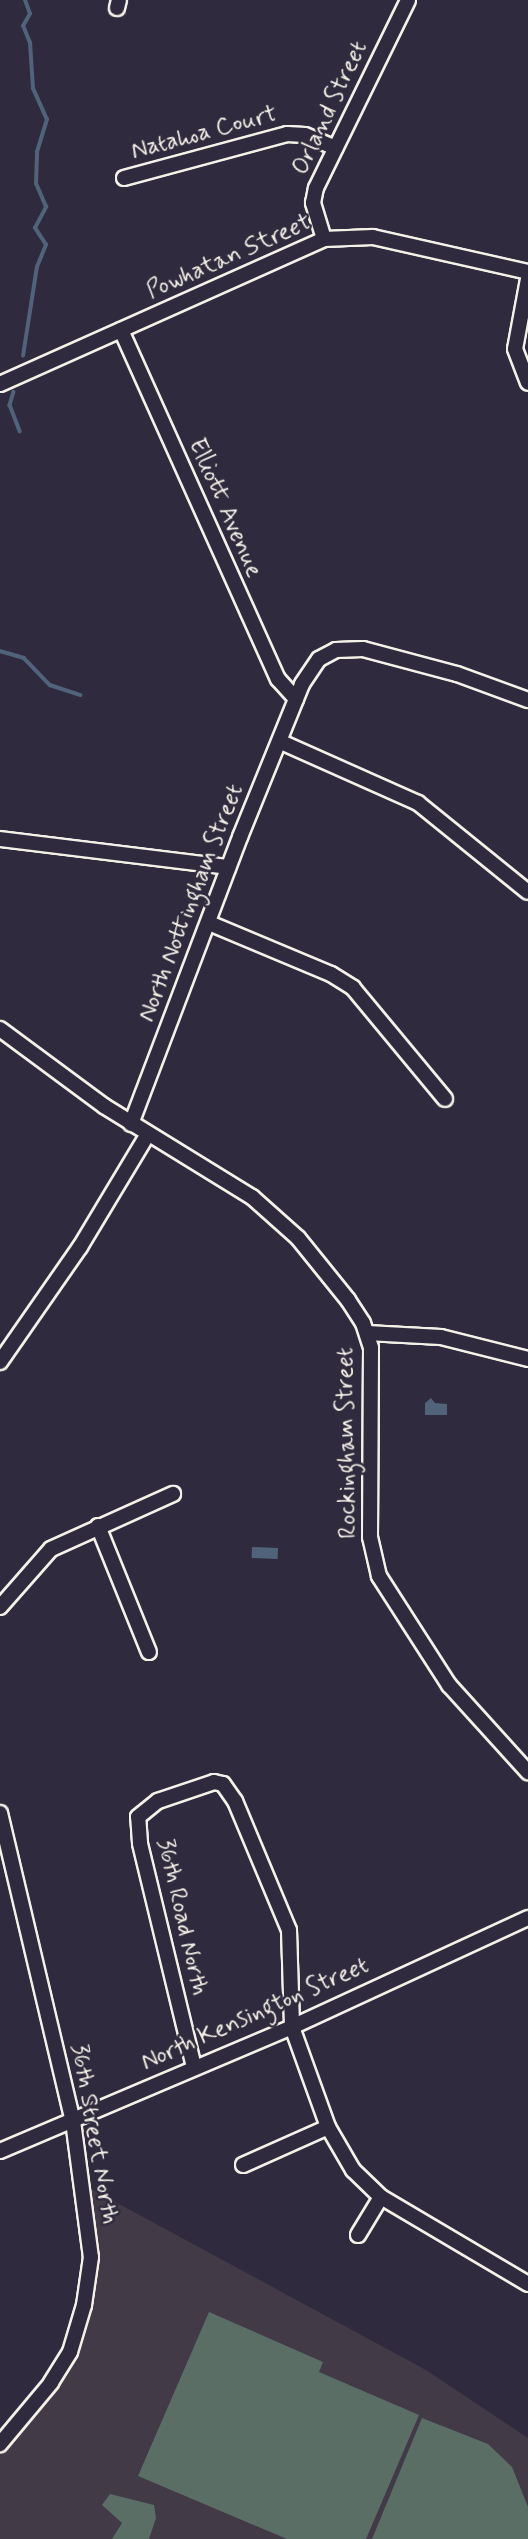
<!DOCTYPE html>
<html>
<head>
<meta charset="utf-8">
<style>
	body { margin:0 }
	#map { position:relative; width:528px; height:2539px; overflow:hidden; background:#2f2a3d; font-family:Mynerve,sans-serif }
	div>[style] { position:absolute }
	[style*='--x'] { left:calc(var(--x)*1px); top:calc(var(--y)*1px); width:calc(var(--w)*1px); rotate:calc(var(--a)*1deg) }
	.built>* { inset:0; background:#423a47 }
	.green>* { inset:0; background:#5b6e66 }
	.water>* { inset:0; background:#50637b; transform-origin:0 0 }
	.stream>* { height:3.5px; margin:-1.75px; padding:0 1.75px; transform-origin:1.75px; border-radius:1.75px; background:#50637b }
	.roads { filter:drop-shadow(2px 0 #f4f1e8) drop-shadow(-2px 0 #f4f1e8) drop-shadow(0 2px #f4f1e8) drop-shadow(0 -2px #f4f1e8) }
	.minor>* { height:14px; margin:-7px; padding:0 7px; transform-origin:7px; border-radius:7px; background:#2f2a3d }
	span { translate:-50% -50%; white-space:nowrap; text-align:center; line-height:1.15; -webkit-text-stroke:5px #2f2a3d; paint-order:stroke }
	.street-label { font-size:24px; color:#f4f1e8 }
</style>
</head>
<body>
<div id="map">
	<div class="built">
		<i style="clip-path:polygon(84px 2185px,426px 2370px,528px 2438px,528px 2539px,0 2539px,0 2445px,51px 2383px,84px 2305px)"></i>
	</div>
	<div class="green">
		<i style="clip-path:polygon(209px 2312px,323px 2362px,319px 2372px,419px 2415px,366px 2539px,287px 2539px,138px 2476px)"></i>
		<i style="clip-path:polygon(422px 2418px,488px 2444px,512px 2467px,528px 2507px,528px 2539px,372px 2539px)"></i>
		<i style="clip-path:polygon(110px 2494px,154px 2505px,156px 2518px,149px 2539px,112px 2539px,122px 2523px,102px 2505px)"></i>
	</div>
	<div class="water">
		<i style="clip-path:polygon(431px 1398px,435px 1403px,447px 1404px,447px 1415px,425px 1415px,425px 1403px)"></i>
		<i style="left:252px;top:1547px;width:26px;height:11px;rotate:2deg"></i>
	</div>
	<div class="stream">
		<i style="--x:23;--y:356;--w:90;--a:-81.1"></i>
		<i style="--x:37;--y:267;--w:24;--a:-68"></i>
		<i style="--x:46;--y:245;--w:20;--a:-123"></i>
		<i style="--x:35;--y:228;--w:24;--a:-62"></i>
		<i style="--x:46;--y:207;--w:25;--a:-113"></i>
		<i style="--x:36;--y:184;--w:32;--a:-88"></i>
		<i style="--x:37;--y:152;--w:34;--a:-73"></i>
		<i style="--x:47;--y:120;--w:34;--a:-114"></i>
		<i style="--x:33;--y:89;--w:46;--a:-93.7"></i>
		<i style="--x:30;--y:43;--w:18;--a:-112"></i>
		<i style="--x:23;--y:26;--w:14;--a:-60"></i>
		<i style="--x:30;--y:14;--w:15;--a:-110"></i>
		<i style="--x:14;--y:392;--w:14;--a:107"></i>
		<i style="--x:10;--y:405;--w:28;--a:69"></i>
		<i style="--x:0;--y:651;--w:25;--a:16"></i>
		<i style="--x:24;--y:658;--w:37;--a:46"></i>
		<i style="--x:50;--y:685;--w:32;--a:18"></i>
	</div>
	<div class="roads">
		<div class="minor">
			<i style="--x:117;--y:8;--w:8;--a:-76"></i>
			<i style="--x:124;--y:178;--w:169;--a:-15.1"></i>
			<i style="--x:287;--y:134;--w:18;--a:3"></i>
			<i style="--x:305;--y:135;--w:33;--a:23"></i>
			<i style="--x:324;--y:239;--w:38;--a:-107"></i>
			<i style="--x:313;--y:203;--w:15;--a:-79"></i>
			<i style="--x:316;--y:188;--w:209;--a:-63.9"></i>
			<i style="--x:528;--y:279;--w:71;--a:100.5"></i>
			<i style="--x:515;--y:349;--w:36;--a:69"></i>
			<i style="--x:121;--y:330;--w:383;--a:65.8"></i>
			<i style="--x:278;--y:679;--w:27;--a:48"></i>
			<i style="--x:0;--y:384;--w:355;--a:-24.1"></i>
			<i style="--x:324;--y:239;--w:49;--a:-2.3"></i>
			<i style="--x:373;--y:237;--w:159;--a:12.7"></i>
			<i style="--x:281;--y:742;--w:150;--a:24"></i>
			<i style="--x:418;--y:803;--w:141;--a:39"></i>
			<i style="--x:0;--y:839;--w:230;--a:7"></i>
			<i style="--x:209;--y:923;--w:132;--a:22.7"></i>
			<i style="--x:331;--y:974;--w:26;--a:32"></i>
			<i style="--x:353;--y:988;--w:144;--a:50.3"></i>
			<i style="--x:0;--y:1029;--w:129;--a:36.5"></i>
			<i style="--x:104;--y:1106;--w:174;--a:31.6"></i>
			<i style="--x:252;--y:1197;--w:62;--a:41.7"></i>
			<i style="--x:298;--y:1238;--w:80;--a:51.1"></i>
			<i style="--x:348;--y:1300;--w:27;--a:57"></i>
			<i style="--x:363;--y:1323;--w:26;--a:72"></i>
			<i style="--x:371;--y:1348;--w:189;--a:90.3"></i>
			<i style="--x:370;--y:1537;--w:40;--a:77"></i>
			<i style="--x:379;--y:1576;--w:130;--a:57.3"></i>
			<i style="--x:449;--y:1685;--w:118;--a:47.8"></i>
			<i style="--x:131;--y:1124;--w:307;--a:-69.2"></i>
			<i style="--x:240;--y:837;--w:165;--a:-67.9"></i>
			<i style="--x:302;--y:684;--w:30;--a:-56"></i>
			<i style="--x:319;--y:659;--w:19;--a:-28"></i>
			<i style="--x:336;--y:650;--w:27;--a:-2"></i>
			<i style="--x:363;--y:649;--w:97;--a:14.9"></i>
			<i style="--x:457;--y:674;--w:76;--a:20.1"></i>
			<i style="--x:367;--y:1333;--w:74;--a:3.1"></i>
			<i style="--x:441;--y:1337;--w:90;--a:14.2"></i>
			<i style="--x:0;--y:1362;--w:140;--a:-55.2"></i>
			<i style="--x:80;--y:1247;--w:132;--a:-59"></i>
			<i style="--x:98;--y:1526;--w:136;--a:68"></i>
			<i style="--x:0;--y:1607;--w:77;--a:-48.7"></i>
			<i style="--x:51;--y:1549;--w:134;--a:-24.3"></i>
			<i style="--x:0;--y:1813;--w:317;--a:76.7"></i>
			<i style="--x:73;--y:2121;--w:137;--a:82.5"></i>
			<i style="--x:91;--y:2257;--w:49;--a:98.3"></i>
			<i style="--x:84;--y:2305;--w:49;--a:106.6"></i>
			<i style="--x:70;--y:2352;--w:36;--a:122"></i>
			<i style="--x:51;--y:2383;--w:80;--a:129.9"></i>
			<i style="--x:194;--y:2067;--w:230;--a:-103.6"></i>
			<i style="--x:140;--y:1843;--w:26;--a:-94"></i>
			<i style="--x:138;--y:1817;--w:26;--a:-39"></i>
			<i style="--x:158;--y:1801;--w:59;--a:-18.7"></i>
			<i style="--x:214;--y:1782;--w:9;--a:13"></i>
			<i style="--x:223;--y:1784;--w:21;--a:55"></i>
			<i style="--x:235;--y:1801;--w:140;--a:67.3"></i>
			<i style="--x:289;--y:1930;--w:97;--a:88.2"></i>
			<i style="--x:292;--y:2027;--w:106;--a:70.2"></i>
			<i style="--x:328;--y:2127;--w:50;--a:59.8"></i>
			<i style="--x:353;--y:2170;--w:39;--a:44"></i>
			<i style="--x:381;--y:2197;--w:171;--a:30.6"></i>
			<i style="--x:0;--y:2151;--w:317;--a:-23"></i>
			<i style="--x:292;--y:2027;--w:260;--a:-24.8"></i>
			<i style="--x:243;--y:2165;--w:93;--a:-24.1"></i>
			<i style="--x:358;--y:2235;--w:44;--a:-58.8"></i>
		</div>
	</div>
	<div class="street-label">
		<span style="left:330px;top:108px;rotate:-65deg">Orland Street</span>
		<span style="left:204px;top:133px;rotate:-15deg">Natahoa Court</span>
		<span style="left:229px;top:257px;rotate:-24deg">Powhatan Street</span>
		<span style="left:225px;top:508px;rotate:66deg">Elliott Avenue</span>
		<span style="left:191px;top:903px;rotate:-69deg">North Nottingham Street</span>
		<span style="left:347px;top:1443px;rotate:-91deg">Rockingham Street</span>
		<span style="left:182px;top:1917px;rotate:77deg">36th Road North</span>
		<span style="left:255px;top:2014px;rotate:-24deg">North Kensington Street</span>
		<span style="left:94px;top:2134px;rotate:80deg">36th Street North</span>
	</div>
</div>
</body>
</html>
